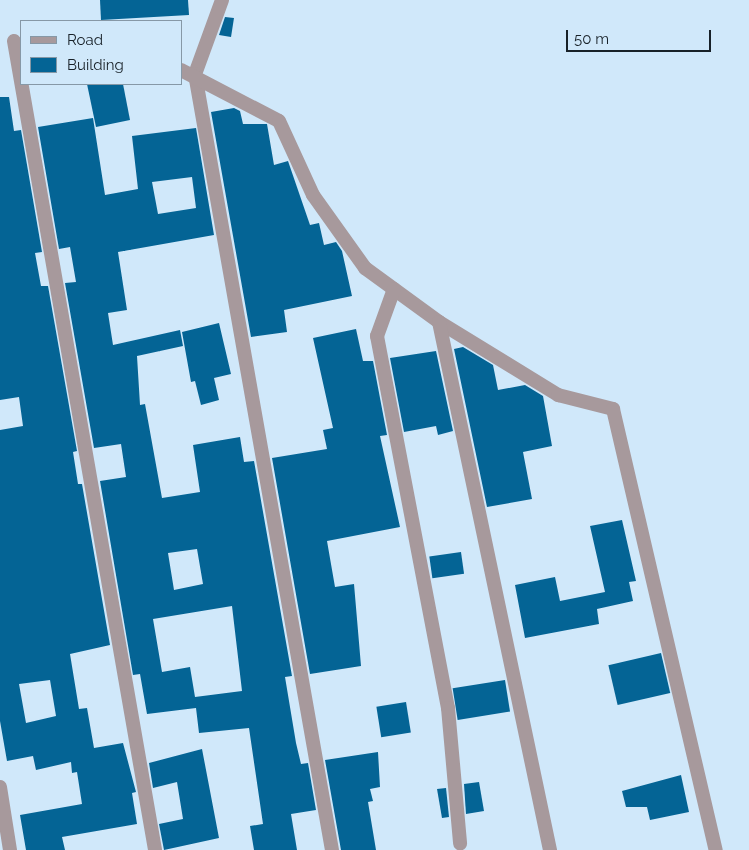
<!DOCTYPE html>
<style>
body{margin:0}
#map{position:relative;width:749px;height:850px;overflow:hidden;background:#d0e8fa;font-family:Raleway,sans-serif}
div>[style]{position:absolute}
.building>*{inset:0;background:#046495;transform-origin:0 0}
.minor>*{height:14px;margin:-7px;padding:0 7px;transform-origin:7px;border-radius:7px;background:#a7999c}
span{translate:-50% -50%;white-space:nowrap;text-align:center;line-height:1.15;-webkit-text-stroke:5px #d0e8fa;paint-order:stroke}
.legend{position:absolute;left:20px;top:20px;width:162px;height:65px;box-sizing:border-box;background:#d0e8fa;border:1px solid #8698a6;margin:0;padding:6px 9px;list-style:none;font-size:15px;color:#182128}
.legend li{display:flex;align-items:center;gap:10px;height:25px}
.legend b{width:25px;border:1px solid #8698a6}
.scale{position:absolute;left:566px;top:30px;width:145px;height:22px;box-sizing:border-box;border:2px solid #182128;border-top:0;padding-left:6px;font-size:15px;line-height:18px;white-space:nowrap;color:#182128;-webkit-text-stroke:4px #d0e8fa;paint-order:stroke}
</style>
<div id="map">
<div class="building">
<i style="clip-path:polygon(100px 0,188px 0,189px 15px,101px 20px)"></i>
<i style="clip-path:polygon(225px 17px,234px 18px,231px 37px,219px 35px)"></i>
<i style="clip-path:polygon(87px 84px,123px 84px,130px 120px,96px 127px)"></i>
<i style="clip-path:polygon(evenodd,0 97px,9px 97px,14px 131px,21px 130px,42px 252px,35px 253px,41px 286px,48px 286px,77px 451px,73px 452px,78px 484px,82px 484px,110px 645px,70px 654px,79px 709px,87px 708px,94px 748px,123px 743px,136px 792px,132px 793px,137px 824px,62px 837px,65px 850px,26px 850px,20px 815px,82px 804px,77px 772px,72px 773px,71px 762px,36px 770px,33px 756px,7px 761px,0 721px,0 430px,23px 426px,19px 397px,0 400px,0 97px,50px 680px,56px 716px,26px 723px,19px 684px,50px 680px)"></i>
<i style="clip-path:polygon(234px 108px,240px 111px,243px 124px,267px 124px,274px 165px,288px 161px,310px 225px,319px 223px,324px 245px,336px 242px,342px 251px,352px 296px,284px 310px,287px 332px,251px 337px,211px 112px)"></i>
<i style="clip-path:polygon(evenodd,93px 118px,105px 195px,138px 189px,132px 136px,196px 128px,214px 235px,118px 252px,127px 310px,108px 313px,113px 345px,180px 330px,183px 346px,137px 356px,140px 405px,145px 404px,162px 498px,200px 492px,193px 445px,240px 437px,244px 462px,254px 461px,292px 676px,285px 677px,296px 743px,301px 764px,308px 763px,316px 810px,291px 814px,297px 850px,254px 850px,250px 826px,263px 824px,249px 728px,199px 733px,196px 708px,147px 714px,140px 674px,133px 675px,100px 481px,126px 477px,121px 444px,94px 448px,65px 283px,76px 282px,70px 247px,59px 249px,38px 127px,93px 118px,192px 177px,196px 208px,158px 214px,152px 182px,192px 177px,93px 118px,197px 549px,203px 584px,174px 590px,168px 553px,197px 549px,93px 118px,232px 606px,242px 691px,195px 697px,190px 667px,162px 672px,153px 619px,232px 606px)"></i>
<i style="clip-path:polygon(219px 323px,231px 374px,214px 378px,219px 400px,201px 405px,195px 381px,191px 382px,182px 332px)"></i>
<i style="clip-path:polygon(356px 329px,363px 361px,373px 361px,387px 435px,380px 436px,400px 527px,327px 541px,335px 587px,354px 584px,361px 666px,310px 674px,272px 458px,327px 449px,323px 430px,333px 428px,313px 338px)"></i>
<i style="clip-path:polygon(463px 347px,493px 365px,498px 390px,525px 385px,543px 396px,552px 446px,523px 452px,532px 499px,487px 507px,454px 349px)"></i>
<i style="clip-path:polygon(436px 351px,453px 431px,438px 435px,436px 426px,404px 432px,390px 358px)"></i>
<i style="clip-path:polygon(622px 520px,636px 581px,629px 582px,633px 601px,597px 609px,599px 624px,525px 638px,515px 585px,555px 577px,560px 601px,605px 592px,590px 526px)"></i>
<i style="left:461px;top:552px;width:22px;height:32px;rotate:82deg"></i>
<i style="left:661px;top:653px;width:41px;height:54px;rotate:77deg"></i>
<i style="left:505px;top:680px;width:32px;height:53px;rotate:81deg"></i>
<i style="left:406px;top:702px;width:31px;height:30px;rotate:81deg"></i>
<i style="clip-path:polygon(202px 749px,219px 838px,164px 850px,159px 824px,183px 819px,177px 782px,153px 788px,149px 763px)"></i>
<i style="clip-path:polygon(378px 752px,380px 787px,370px 789px,373px 801px,368px 802px,376px 850px,341px 850px,325px 760px)"></i>
<i style="clip-path:polygon(681px 775px,689px 812px,650px 820px,647px 807px,626px 807px,622px 791px)"></i>
<i style="clip-path:polygon(479px 782px,484px 811px,466px 814px,464px 784px)"></i>
<i style="clip-path:polygon(446px 788px,449px 817px,442px 818px,437px 789px)"></i>
</div>
<div class="minor">
<i style="left:222px;top:0;width:79px;rotate:110deg"></i>
<i style="left:195px;top:74px;width:788px;rotate:79.99deg"></i>
<i style="left:14px;top:41px;width:821px;rotate:80.11deg"></i>
<i style="left:181px;top:70px;width:110px;rotate:27.5deg"></i>
<i style="left:279px;top:121px;width:81px;rotate:65.3deg"></i>
<i style="left:313px;top:195px;width:90px;rotate:54.5deg"></i>
<i style="left:365px;top:268px;width:92px;rotate:36.1deg"></i>
<i style="left:439px;top:322px;width:140px;rotate:31.5deg"></i>
<i style="left:558px;top:395px;width:57px;rotate:14.3deg"></i>
<i style="left:613px;top:409px;width:453px;rotate:76.9deg"></i>
<i style="left:394px;top:289px;width:50px;rotate:109.9deg"></i>
<i style="left:377px;top:336px;width:379px;rotate:79.2deg"></i>
<i style="left:448px;top:708px;width:136px;rotate:84.9deg"></i>
<i style="left:439px;top:322px;width:540px;rotate:78.13deg"></i>
<i style="left:0;top:787px;width:64px;rotate:81deg"></i>
</div>
<ul class="legend">
<li><b style="height:6px;background:#a7999c"></b>Road</li>
<li><b style="height:14px;background:#046495"></b>Building</li>
</ul>
<div class="scale">50 m</div>
</div>
